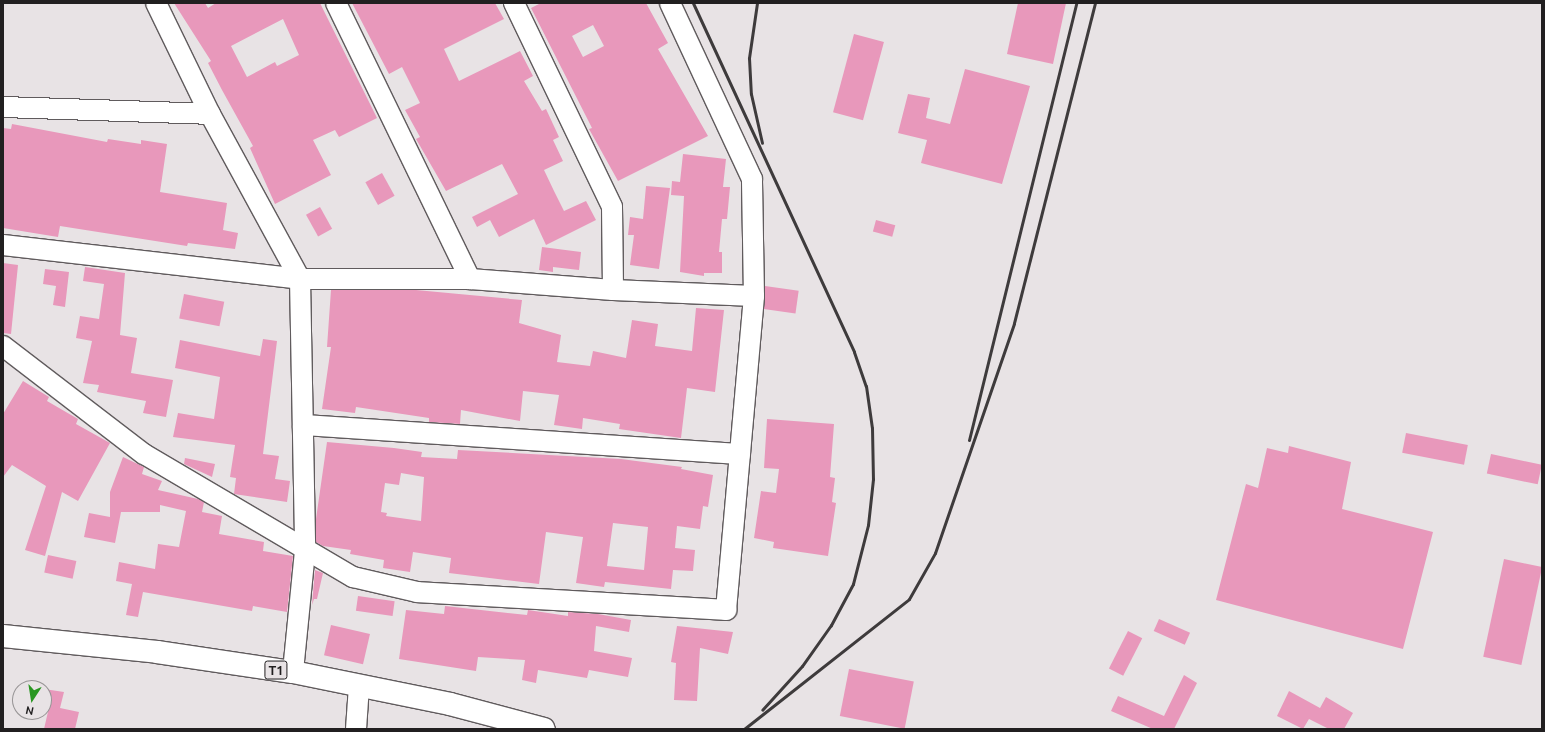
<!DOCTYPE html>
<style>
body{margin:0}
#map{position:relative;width:1545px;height:732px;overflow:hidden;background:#e8e3e5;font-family:Ubuntu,sans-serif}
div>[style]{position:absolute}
.building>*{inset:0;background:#e898bb;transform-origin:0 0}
.roads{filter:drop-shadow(1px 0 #605b5d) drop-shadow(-1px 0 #605b5d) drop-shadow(0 1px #605b5d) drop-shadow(0 -1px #605b5d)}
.minor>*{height:20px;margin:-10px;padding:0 10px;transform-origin:10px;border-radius:10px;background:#fff}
.highway>*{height:22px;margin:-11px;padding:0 11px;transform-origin:11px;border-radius:11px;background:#fff}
.rail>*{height:3px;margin:-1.5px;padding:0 1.5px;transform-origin:1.5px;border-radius:1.5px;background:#3e3b3c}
span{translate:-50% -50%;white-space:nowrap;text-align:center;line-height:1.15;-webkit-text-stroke:3.5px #e8e3e5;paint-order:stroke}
.shield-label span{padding:1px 3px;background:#e8e3e5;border:1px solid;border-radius:3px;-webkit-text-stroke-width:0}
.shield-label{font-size:13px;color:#211f20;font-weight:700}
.frame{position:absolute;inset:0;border:4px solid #211f20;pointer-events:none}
.north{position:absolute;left:12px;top:680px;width:40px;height:40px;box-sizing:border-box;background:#e8e3e5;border:1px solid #989596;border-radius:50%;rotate:192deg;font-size:11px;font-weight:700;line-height:16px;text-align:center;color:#211f20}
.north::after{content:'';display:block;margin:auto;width:14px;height:18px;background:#299621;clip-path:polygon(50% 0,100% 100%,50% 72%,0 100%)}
</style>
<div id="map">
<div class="building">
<i style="clip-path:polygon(evenodd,174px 3px,205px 3px,208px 8px,216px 3px,320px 3px,377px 118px,339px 137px,335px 130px,313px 140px,331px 175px,275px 204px,250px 148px,253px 146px,222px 90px,208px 63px,211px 61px,174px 3px,283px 19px,299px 55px,277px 66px,275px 62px,247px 77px,231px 46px,283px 19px)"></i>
<i style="clip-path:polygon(352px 3px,495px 3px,504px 19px,444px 49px,459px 81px,520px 51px,533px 76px,524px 81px,542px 111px,546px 109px,559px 137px,553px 140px,563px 161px,544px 170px,554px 191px,564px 211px,586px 201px,596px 220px,546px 245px,534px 219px,499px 237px,490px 220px,477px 227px,472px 217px,518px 194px,502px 164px,446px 191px,416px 139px,420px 137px,405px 110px,420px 103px,402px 67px,389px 74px)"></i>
<i style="clip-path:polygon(evenodd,541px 3px,646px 3px,668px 43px,658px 49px,708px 136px,618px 181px,589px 129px,592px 128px,531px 8px,541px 3px,593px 25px,604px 46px,583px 57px,572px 36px,593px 25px)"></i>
<i style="clip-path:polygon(1018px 3px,1066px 3px,1053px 64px,1007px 54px)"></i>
<i style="left:854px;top:34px;width:31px;height:81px;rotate:15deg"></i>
<i style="clip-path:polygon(965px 69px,1030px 86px,1002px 184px,921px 163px,927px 140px,898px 133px,908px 94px,930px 98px,926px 118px,950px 124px)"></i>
<i style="clip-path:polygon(12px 124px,107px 142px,108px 139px,141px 144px,141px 140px,167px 144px,160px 192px,227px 203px,223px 230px,238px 233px,235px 249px,188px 243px,187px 246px,60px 226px,58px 237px,3px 228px,3px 128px,11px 129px)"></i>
<i style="clip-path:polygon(683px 154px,726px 159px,723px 187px,730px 187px,727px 219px,722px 219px,719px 252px,722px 252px,722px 273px,704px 273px,704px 276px,680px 272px,684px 196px,671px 195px,672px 181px,680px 182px)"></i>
<i style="left:382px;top:173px;width:26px;height:19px;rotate:61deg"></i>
<i style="clip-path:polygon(646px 186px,670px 188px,659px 269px,630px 265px,634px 235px,628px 235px,630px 217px,643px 219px)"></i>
<i style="left:320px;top:207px;width:25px;height:16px;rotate:61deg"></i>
<i style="left:876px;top:220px;width:20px;height:12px;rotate:15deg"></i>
<i style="clip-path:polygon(542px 247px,581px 252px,579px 270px,553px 267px,553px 272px,539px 270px)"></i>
<i style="clip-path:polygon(3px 263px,18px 265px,11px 334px,3px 333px)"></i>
<i style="clip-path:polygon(85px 267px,125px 273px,120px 335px,137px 338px,131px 373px,173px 380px,166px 417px,143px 413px,146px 401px,97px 392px,99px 385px,83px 383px,92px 341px,76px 338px,80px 316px,99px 319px,104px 284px,83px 281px)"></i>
<i style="clip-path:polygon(45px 269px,69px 272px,65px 307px,53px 305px,56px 286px,43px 284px)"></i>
<i style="left:765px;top:286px;width:34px;height:23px;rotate:8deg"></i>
<i style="clip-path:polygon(331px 290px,416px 290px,522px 300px,519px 323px,561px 335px,557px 362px,590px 366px,593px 351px,626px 358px,632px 320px,658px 324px,655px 346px,692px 351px,696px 308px,724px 310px,715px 392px,687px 388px,681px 438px,619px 429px,620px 424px,583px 418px,582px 429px,554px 425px,559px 395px,523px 391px,520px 421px,461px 410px,460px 424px,429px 422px,429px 418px,356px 407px,355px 413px,322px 409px,331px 347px,327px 347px)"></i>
<i style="left:184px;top:294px;width:41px;height:25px;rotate:11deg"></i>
<i style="clip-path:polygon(263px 339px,277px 341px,263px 454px,279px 456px,275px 479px,290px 481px,287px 502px,234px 494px,236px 478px,230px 477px,235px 445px,173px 437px,178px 413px,214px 419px,220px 377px,175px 368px,180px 340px,260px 356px)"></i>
<i style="clip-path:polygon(23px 381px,49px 397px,47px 401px,78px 419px,76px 424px,110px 443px,78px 501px,62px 492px,45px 556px,25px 550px,46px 486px,12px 465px,3px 477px,3px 414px)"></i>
<i style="clip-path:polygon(767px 419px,834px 424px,830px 477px,835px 478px,832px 502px,836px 503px,828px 556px,773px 548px,774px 542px,754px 538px,761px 491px,776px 493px,779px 469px,764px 468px)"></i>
<i style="left:1406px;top:433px;width:63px;height:20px;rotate:11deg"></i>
<i style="clip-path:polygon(evenodd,327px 442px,394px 448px,422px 452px,421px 457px,457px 459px,458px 450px,621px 459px,682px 467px,681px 469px,713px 475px,708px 507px,703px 506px,700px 529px,677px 526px,675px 548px,695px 550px,693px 571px,673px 570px,671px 589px,605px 582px,604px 587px,576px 583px,583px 537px,546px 532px,539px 584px,449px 573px,451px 558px,413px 552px,410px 572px,383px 568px,384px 560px,350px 554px,351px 550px,323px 546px,316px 542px,316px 519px,327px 442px,401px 473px,424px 477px,421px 521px,386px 516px,387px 513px,381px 512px,385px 483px,399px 485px,401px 473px,327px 442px,613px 523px,648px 527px,644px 570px,607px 566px,613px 523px)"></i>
<i style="clip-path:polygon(1289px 446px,1351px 462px,1342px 509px,1433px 532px,1403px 649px,1216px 600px,1246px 484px,1258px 488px,1267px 448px,1288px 453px)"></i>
<i style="left:1491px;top:454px;width:52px;height:20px;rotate:12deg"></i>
<i style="clip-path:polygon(123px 457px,144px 467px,142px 474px,162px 481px,158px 490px,198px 499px,204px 502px,202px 512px,222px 516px,219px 534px,264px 542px,263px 551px,293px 556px,287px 612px,253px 606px,252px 611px,143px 592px,138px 617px,126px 615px,132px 584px,116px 581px,119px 562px,155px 569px,158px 544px,179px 547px,186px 511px,160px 505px,160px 512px,121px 512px,115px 543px,84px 537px,89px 513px,110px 517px,110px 492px)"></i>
<i style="clip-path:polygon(185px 458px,215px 464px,212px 477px,184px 464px)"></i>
<i style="left:48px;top:555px;width:29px;height:18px;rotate:12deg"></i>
<i style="left:1504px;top:559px;width:39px;height:100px;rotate:12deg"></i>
<i style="clip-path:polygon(315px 570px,323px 573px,317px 599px,314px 599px,312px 605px)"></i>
<i style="left:358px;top:596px;width:37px;height:15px;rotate:8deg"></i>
<i style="clip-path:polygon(445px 606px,527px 615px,528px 610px,568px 616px,568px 612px,598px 614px,631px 620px,629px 632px,596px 626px,594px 651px,632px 658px,628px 677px,589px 670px,587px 678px,538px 670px,536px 683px,522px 680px,525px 660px,478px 657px,476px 671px,399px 659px,406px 610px,444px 614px)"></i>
<i style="left:1159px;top:619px;width:34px;height:13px;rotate:24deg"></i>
<i style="left:331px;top:625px;width:40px;height:31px;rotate:13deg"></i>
<i style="clip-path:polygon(677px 626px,733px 632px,728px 654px,700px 648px,697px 701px,674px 700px,676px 663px,671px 662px)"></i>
<i style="left:1128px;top:631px;width:16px;height:42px;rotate:27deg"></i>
<i style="left:849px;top:669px;width:66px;height:48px;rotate:11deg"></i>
<i style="clip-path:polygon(1184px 675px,1197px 683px,1174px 729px,1153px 729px,1111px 711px,1118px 696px,1164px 716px)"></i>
<i style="clip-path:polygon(44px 689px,64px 692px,60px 708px,79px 712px,75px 729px,44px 729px,50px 703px,44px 702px)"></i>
<i style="clip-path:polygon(1289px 691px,1320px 708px,1326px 697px,1353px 713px,1344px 729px,1329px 729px,1309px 719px,1303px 729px,1277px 716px)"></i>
</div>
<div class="roads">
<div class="minor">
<i style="left:156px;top:3px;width:123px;rotate:64.1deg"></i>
<i style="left:210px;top:114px;width:188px;rotate:61.4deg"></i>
<i style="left:300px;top:279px;width:272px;rotate:88.9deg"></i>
<i style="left:305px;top:551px;width:122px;rotate:95.7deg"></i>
<i style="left:336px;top:3px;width:307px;rotate:64.1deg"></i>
<i style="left:514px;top:3px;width:226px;rotate:64.3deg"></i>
<i style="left:612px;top:207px;width:83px;rotate:89.3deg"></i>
<i style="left:3px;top:107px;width:207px;rotate:1.9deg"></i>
<i style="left:3px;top:245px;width:299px;rotate:6.5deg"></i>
<i style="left:300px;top:279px;width:170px"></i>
<i style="left:470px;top:279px;width:143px;rotate:4.4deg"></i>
<i style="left:613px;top:290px;width:141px;rotate:2.4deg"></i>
<i style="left:3px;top:346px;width:178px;rotate:37.5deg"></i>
<i style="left:144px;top:454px;width:243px;rotate:30.5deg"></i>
<i style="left:353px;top:577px;width:66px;rotate:13.2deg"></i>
<i style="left:417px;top:592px;width:310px;rotate:3.3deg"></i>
<i style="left:726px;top:610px;width:315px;rotate:-84.9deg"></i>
<i style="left:754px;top:296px;width:117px;rotate:-91deg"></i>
<i style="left:752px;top:179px;width:194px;rotate:-115deg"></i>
<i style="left:303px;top:425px;width:438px;rotate:3.8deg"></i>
<i style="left:356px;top:729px;width:43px;rotate:-86deg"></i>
</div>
<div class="highway">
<i style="left:3px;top:636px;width:155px;rotate:5.9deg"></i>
<i style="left:157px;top:652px;width:137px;rotate:8.4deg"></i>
<i style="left:293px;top:672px;width:160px;rotate:11.5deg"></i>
<i style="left:450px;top:704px;width:97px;rotate:14.9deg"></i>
</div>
</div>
<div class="rail">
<i style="left:693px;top:3px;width:384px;rotate:65.2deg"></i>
<i style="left:854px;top:352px;width:36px;rotate:71deg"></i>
<i style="left:866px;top:386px;width:42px;rotate:81.9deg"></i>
<i style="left:872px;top:428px;width:51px;rotate:88.9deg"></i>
<i style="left:873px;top:479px;width:46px;rotate:96.2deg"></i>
<i style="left:868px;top:525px;width:61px;rotate:104.3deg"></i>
<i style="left:853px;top:584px;width:47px;rotate:118.2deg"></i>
<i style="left:831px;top:625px;width:50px;rotate:125.3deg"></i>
<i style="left:802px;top:666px;width:59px;rotate:132.3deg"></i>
<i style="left:757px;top:3px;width:56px;rotate:98.3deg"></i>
<i style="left:749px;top:58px;width:36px;rotate:87deg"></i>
<i style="left:751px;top:94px;width:50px;rotate:77.3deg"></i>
<i style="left:969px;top:440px;width:450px;rotate:-76.2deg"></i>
<i style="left:744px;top:729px;width:210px;rotate:-38.2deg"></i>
<i style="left:909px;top:599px;width:53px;rotate:-60.5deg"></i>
<i style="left:935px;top:553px;width:243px;rotate:-71deg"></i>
<i style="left:1014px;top:323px;width:330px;rotate:-75.8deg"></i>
</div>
<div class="shield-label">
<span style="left:276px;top:670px">T1</span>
</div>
<div class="frame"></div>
<div class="north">N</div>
</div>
